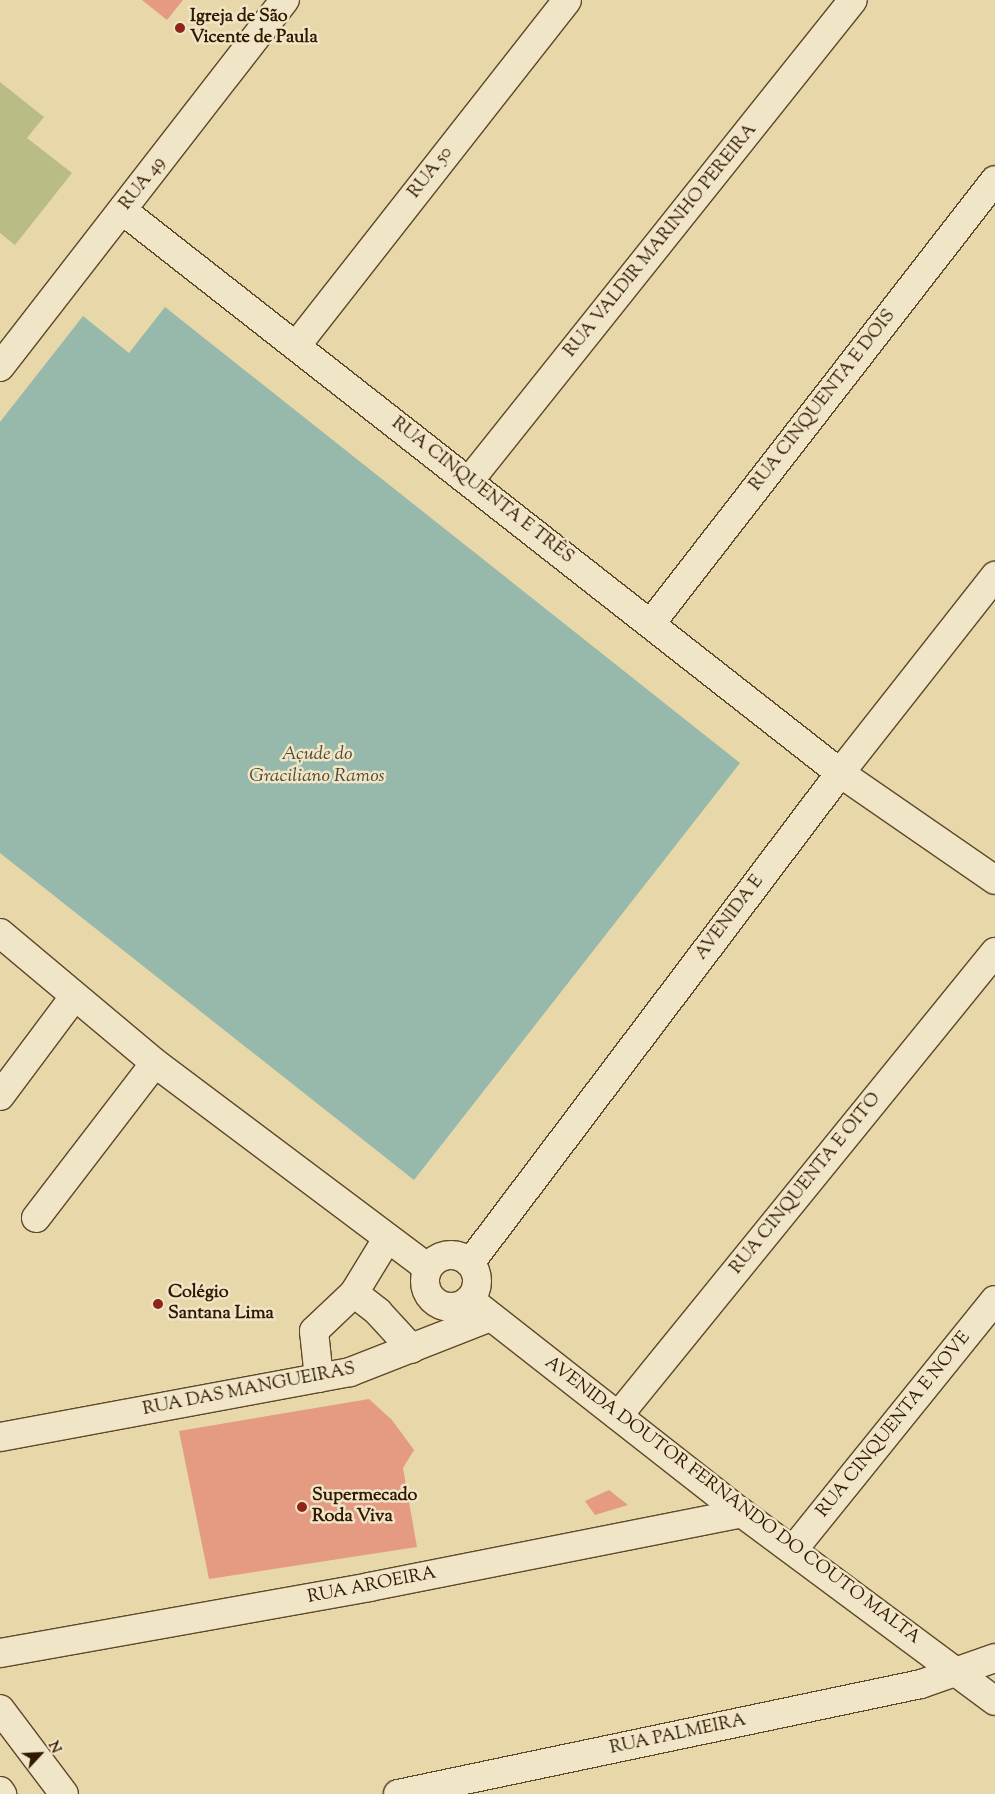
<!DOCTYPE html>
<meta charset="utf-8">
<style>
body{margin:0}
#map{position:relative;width:995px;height:1794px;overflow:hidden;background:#e8d7a8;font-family:"Sorts Mill Goudy",serif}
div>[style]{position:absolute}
.green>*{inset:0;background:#b9bd85}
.water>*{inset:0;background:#97b9ab}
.building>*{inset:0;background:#e59b82}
.roads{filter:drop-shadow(1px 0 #5f482a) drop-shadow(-1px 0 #5f482a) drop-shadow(0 1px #5f482a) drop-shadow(0 -1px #5f482a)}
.minor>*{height:28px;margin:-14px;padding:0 14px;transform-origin:14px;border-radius:14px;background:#f0e5c6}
.minor>.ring{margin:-14px;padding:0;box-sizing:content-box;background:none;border:28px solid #f0e5c6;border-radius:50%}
.dots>*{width:14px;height:14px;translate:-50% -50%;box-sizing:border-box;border:2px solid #f0e5c6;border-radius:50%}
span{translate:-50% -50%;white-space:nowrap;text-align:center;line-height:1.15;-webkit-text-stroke:5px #f0e5c6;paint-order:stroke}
.poi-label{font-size:18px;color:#311800;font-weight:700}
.left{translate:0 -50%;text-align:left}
.street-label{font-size:18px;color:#311800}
.water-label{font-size:19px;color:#504833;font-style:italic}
.north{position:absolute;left:15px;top:1729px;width:50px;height:50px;-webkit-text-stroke:4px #f0e5c6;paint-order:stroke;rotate:65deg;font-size:14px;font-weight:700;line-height:20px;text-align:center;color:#311800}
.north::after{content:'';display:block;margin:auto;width:18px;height:22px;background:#311800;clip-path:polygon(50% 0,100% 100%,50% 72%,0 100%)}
</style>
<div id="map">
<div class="green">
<i style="clip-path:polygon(0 82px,44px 117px,27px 138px,72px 173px,15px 245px,0 233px)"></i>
</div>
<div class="water">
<i style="clip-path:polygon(165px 307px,740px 763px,414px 1180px,0 853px,0 422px,83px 316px,129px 353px)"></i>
</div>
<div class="building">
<i style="clip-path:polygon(142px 0,183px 0,167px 20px)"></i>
<i style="clip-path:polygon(369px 1399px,392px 1420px,414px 1450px,403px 1468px,417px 1547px,209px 1579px,179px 1431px)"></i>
<i style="clip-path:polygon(609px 1490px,628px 1505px,595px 1515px,585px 1501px)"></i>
</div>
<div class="roads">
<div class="minor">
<i style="left:122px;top:210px;width:912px;rotate:38.1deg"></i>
<i style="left:840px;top:773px;width:188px;rotate:34.6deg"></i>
<i style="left:296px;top:346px;width:439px;rotate:-51.9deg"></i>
<i style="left:0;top:367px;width:465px;rotate:-52.2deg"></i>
<i style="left:469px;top:481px;width:615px;rotate:-51.4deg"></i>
<i style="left:652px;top:622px;width:559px;rotate:-52.19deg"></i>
<i style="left:0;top:933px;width:202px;rotate:40deg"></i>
<i style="left:155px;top:1063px;width:341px;rotate:36.9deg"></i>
<i style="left:0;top:1096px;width:124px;rotate:-53.2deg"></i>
<i style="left:36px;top:1218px;width:195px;rotate:-52.5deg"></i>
<i class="ring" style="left:425px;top:1255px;width:24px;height:24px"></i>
<i style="left:470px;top:1263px;width:614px;rotate:-52.94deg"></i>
<i style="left:840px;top:773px;width:251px;rotate:-51.8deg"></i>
<i style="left:354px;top:1293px;width:63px;rotate:-58.6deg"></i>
<i style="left:470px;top:1300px;width:345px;rotate:38.1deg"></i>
<i style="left:742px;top:1513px;width:315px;rotate:36.6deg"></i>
<i style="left:319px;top:1378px;width:47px;rotate:-96.1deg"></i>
<i style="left:314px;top:1331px;width:55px;rotate:-43.5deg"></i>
<i style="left:354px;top:1293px;width:31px;rotate:38deg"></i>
<i style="left:378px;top:1312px;width:50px;rotate:47.4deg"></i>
<i style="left:618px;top:1416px;width:598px;rotate:-50.91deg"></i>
<i style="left:0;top:1437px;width:356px;rotate:-10.5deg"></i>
<i style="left:350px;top:1372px;width:150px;rotate:-21.4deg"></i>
<i style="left:793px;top:1550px;width:321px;rotate:-51.1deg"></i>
<i style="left:0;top:1653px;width:375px;rotate:-10.1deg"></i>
<i style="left:369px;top:1587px;width:380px;rotate:-11.2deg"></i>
<i style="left:0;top:1709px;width:106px;rotate:53deg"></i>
<i style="left:0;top:1791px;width:4px;rotate:56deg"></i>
<i style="left:398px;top:1794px;width:534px;rotate:-11.88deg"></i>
<i style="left:921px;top:1684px;width:78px;rotate:-19.4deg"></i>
</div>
</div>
<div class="dots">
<i style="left:180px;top:28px;background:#8f2418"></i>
<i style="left:158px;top:1304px;background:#8f2418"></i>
<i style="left:302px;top:1507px;background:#8f2418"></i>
</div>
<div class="poi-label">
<span class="left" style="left:190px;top:28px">Igreja de São<br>Vicente de Paula</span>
<span class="left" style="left:168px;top:1304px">Colégio<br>Santana Lima</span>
<span class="left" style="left:312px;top:1507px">Supermecado<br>Roda Viva</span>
</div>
<div class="street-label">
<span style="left:431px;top:173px;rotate:-52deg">RUA 50</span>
<span style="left:143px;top:184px;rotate:-52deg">RUA 49</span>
<span style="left:661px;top:241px;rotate:-51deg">RUA VALDIR MARINHO PEREIRA</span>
<span style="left:823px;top:401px;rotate:-52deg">RUA CINQUENTA E DOIS</span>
<span style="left:482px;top:491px;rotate:38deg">RUA CINQUENTA E TRÊS</span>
<span style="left:730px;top:918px;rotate:-53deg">AVENIDA E</span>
<span style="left:806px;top:1184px;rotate:-51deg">RUA CINQUENTA E OITO</span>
<span style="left:249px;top:1390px;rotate:-11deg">RUA DAS MANGUEIRAS</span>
<span style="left:894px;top:1425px;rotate:-51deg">RUA CINQUENTA E NOVE</span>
<span style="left:732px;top:1501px;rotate:37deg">AVENIDA DOUTOR FERNANDO DO COUTO MALTA</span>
<span style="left:372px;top:1586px;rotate:-11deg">RUA AROEIRA</span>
<span style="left:678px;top:1735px;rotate:-12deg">RUA PALMEIRA</span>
</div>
<div class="water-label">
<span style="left:317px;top:766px">Açude do<br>Graciliano Ramos</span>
</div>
<div class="north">N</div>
</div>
